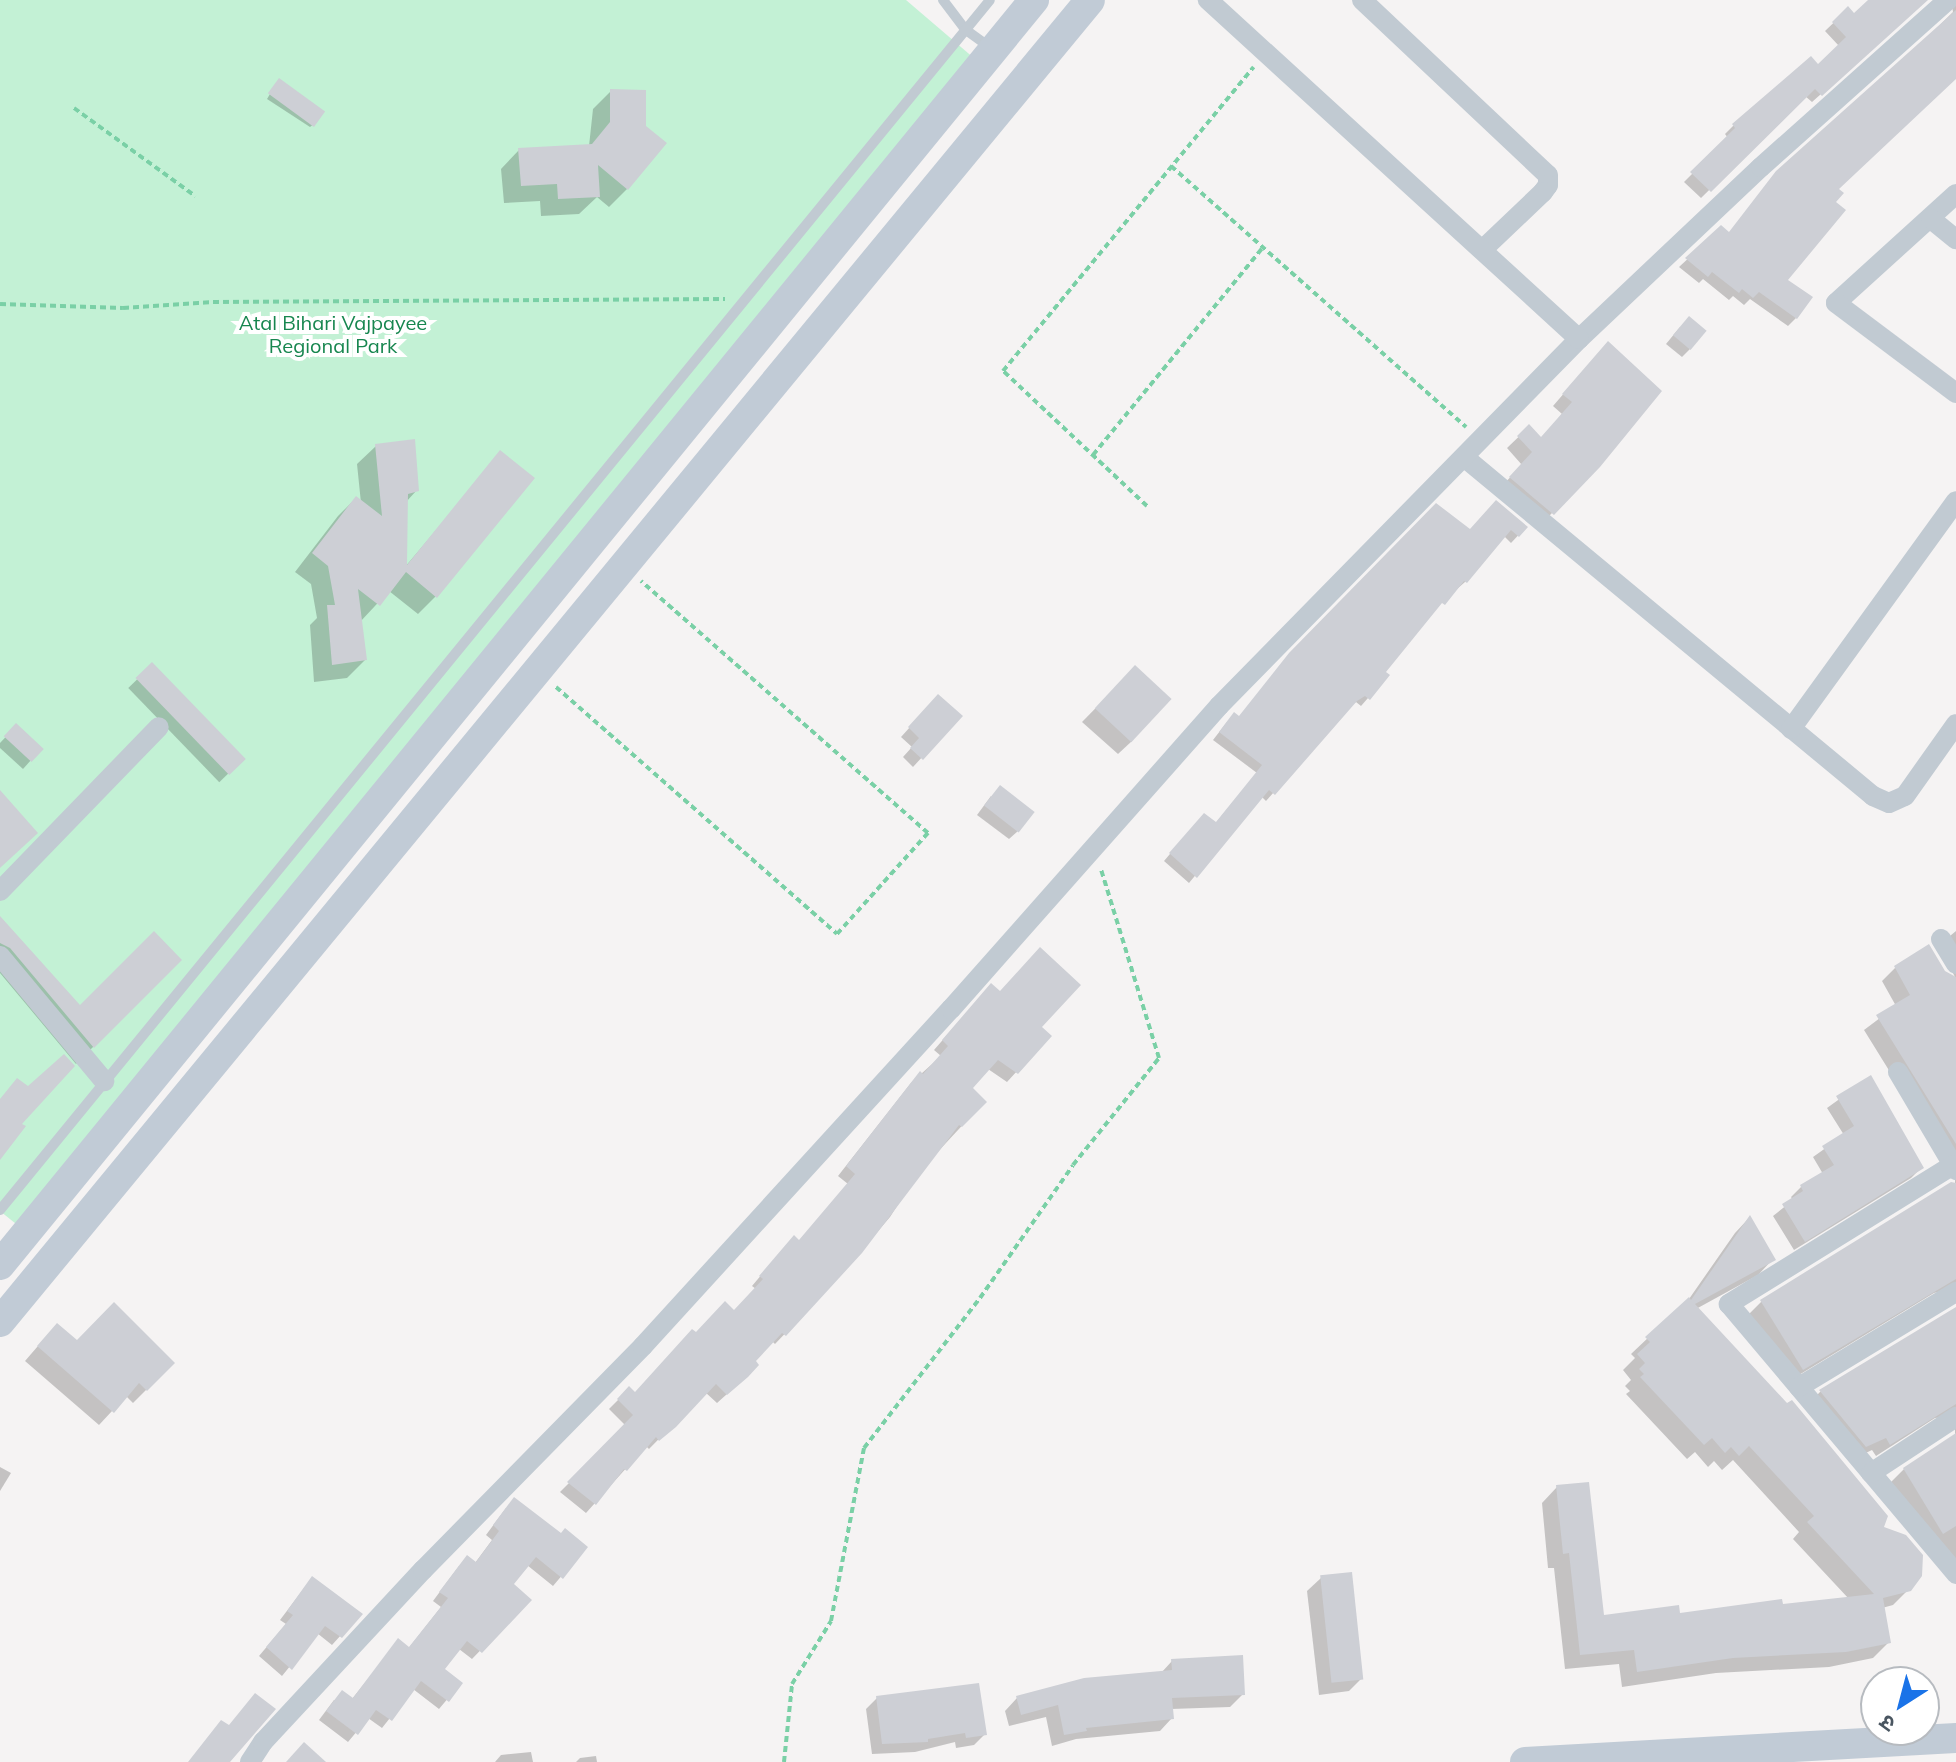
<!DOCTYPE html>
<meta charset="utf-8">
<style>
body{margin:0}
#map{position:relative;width:1956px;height:1762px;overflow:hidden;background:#f5f3f3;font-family:Mulish,"Noto Sans Devanagari",sans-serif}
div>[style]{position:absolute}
.green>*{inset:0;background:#c3f1d5}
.shadow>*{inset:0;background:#0003;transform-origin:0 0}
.building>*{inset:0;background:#cdcfd5;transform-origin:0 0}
.path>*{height:4px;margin-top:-2px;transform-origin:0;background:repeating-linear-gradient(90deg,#7ad0a6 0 6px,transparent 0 10px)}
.lane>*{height:10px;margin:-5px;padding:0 5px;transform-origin:5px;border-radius:5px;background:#c1cad2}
.street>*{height:20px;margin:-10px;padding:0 10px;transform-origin:10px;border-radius:10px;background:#c1cad2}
.secondary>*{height:30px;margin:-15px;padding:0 15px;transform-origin:15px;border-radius:15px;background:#c1cbd6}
span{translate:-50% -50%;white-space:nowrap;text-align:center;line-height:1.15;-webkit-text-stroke:8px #fff;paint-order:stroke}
.park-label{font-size:20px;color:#17864f}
.north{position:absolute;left:1860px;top:1666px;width:80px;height:80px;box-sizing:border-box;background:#fff;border:2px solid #b7bbc0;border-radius:50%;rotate:216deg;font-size:22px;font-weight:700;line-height:32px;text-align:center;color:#4a5661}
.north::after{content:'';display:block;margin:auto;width:28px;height:36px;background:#1a73e8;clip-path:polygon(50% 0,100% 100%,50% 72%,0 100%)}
</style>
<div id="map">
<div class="green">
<i style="clip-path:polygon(0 0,906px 0,982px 65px,26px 1232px,0 1211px)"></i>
</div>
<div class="shadow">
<i style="clip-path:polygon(1871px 0,1927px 0,1812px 102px,1805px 96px,1701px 198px,1684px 182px,1728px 138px,1725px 134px,1733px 126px,1811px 59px,1818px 67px,1839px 46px,1825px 31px,1848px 9px,1854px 16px)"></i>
<i style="clip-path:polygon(1951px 0,1956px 0,1956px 74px,1836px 190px,1785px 280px,1796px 318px,1788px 326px,1750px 299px,1744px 305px,1733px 296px,1729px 300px,1703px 279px,1699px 283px,1679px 267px,1721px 228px,1728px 234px,1953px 12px)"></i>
<i style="clip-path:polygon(276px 84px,314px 124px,310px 127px,267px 99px)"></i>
<i style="clip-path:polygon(611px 91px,627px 189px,609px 207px,597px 197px,579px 214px,541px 216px,540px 201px,504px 203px,501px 169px,519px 150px,589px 146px,593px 109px)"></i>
<i style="clip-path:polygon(1680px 327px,1690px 349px,1682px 357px,1666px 344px)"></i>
<i style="clip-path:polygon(1597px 355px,1552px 513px,1541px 524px,1499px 489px,1522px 465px,1507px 448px,1529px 427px,1541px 439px,1562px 414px,1553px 406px)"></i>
<i style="clip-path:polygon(376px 446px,417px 490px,406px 502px,405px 567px,501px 453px,436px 596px,418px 614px,389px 591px,360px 622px,365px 660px,347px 678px,314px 682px,310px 625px,317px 618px,311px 584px,295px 572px,338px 516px,356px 498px,361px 503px,357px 464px)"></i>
<i style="clip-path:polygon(1526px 527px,1511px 543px,1504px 536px,1465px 582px,1434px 609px,1384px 672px,1368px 698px,1361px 706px,1356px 702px,1350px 706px,1266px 801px,1261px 796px,1189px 883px,1164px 861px,1197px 822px,1215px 824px,1257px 773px,1213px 740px,1227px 722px,1238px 718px,1469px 531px)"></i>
<i style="left:152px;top:665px;width:131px;height:33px;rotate:46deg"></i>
<i style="clip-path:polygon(1135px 668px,1132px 741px,1118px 754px,1082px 722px)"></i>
<i style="clip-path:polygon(930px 705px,960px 716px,913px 767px,903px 757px,912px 747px,901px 737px)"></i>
<i style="clip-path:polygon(16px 726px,41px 749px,23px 769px,0 748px,0 743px)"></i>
<i style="clip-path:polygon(991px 796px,1018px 831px,1009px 839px,977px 815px)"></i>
<i style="clip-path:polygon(0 919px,80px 1008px,180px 960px,76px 1064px,0 973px)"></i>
<i style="clip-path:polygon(1956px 931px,1956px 1304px,1954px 1298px,1942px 1291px,1934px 1293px,1789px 1381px,1749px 1314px,1762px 1301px,1955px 1184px,1955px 1177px,1864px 1030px,1896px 1006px,1882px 981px,1895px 968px,1955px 977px,1939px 945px)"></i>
<i style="clip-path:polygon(982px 995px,1049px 1036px,1007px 1082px,988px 1069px,970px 1089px,984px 1102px,919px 1172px,890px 1217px,840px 1276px,775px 1344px,772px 1341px,753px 1362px,736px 1386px,717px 1403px,705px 1392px,649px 1449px,646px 1446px,586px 1513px,560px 1492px,626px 1426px,609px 1409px,629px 1389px,635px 1394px,695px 1335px,734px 1312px,756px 1289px,752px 1286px,785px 1247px,799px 1242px,848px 1184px,838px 1176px,911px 1083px,941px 1056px,934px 1050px)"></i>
<i style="clip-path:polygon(1870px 1077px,1922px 1167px,1911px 1178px,1794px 1250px,1773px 1216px,1793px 1200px,1791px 1197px,1801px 1187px,1823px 1174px,1813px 1157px,1844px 1135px,1827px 1108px)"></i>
<i style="clip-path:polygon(1749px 1218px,1773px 1259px,1758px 1275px,1696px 1309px,1881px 1528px,1909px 1589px,1893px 1605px,1882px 1608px,1889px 1642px,1873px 1658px,1829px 1667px,1716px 1673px,1622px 1687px,1619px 1664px,1565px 1669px,1554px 1568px,1548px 1568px,1542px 1503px,1557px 1487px,1602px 1617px,1678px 1615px,1849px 1599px,1793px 1539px,1799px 1532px,1733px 1460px,1722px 1470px,1714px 1461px,1708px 1467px,1695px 1452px,1687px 1459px,1626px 1394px,1630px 1391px,1625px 1386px,1631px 1380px,1623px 1370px,1635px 1358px,1631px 1354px,1689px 1299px,1735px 1233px)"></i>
<i style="clip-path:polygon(1956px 1308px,1956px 1584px,1891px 1482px,1904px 1469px,1955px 1435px,1955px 1424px,1947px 1417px,1935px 1418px,1876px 1456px,1872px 1450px,1853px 1459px,1807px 1405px,1820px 1392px)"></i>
<i style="clip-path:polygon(44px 1339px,77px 1342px,173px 1363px,133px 1403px,126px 1396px,99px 1425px,25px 1361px)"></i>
<i style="clip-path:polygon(0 1467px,11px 1473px,0 1491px)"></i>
<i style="clip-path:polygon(506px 1508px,586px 1547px,553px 1586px,527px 1565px,512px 1585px,529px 1600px,472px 1659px,459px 1649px,442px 1670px,460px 1684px,439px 1709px,413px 1689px,382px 1728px,368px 1718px,348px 1742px,319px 1720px,334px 1700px,352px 1699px,398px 1641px,408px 1649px,441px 1607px,433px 1601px,459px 1566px,475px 1563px,492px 1540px,486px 1535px)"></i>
<i style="clip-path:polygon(1321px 1578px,1362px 1678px,1349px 1691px,1319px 1695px,1307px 1591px)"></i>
<i style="clip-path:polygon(305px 1587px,360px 1614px,332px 1645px,317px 1633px,282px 1676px,259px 1656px,286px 1624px,280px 1620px)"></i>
<i style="clip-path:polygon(1172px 1661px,1243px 1694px,1230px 1707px,1171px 1709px,1172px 1718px,1160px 1731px,1076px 1739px,1052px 1746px,1046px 1717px,1009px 1726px,1005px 1711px,1017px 1698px,1161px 1673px)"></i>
<i style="clip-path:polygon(877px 1698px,985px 1734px,974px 1745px,956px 1748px,955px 1742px,915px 1752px,872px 1754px,866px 1709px)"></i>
<i style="clip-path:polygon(531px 1752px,533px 1762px,495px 1762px,501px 1755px)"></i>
<i style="clip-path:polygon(596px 1756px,597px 1762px,576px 1762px,580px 1758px)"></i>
</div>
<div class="building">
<i style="clip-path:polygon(1868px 0,1928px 0,1822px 96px,1815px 89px,1711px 192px,1690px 172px,1735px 128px,1732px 124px,1811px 56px,1818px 64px,1846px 37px,1832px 22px,1848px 6px,1854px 13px)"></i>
<i style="clip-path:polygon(1956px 10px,1956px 79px,1839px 189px,1844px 193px,1836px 202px,1846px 210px,1788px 280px,1813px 297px,1797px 319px,1759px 292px,1753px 298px,1742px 289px,1739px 293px,1712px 272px,1708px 277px,1685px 258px,1721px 225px,1729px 232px,1776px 171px)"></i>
<i style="left:279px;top:78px;width:57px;height:19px;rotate:36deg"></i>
<i style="clip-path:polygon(610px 89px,646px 90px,646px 126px,667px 143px,628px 190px,598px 165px,600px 197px,558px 199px,557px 184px,521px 186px,518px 148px,592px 144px,610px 122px)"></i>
<i style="left:1689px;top:316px;width:23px;height:25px;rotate:40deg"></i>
<i style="clip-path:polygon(1608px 341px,1662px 391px,1600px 467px,1554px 515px,1509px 477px,1532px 452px,1517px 436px,1529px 424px,1541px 437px,1572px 402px,1562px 394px)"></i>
<i style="clip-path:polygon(415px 439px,419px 491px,408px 494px,407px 565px,500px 450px,535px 478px,437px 598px,406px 572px,380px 606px,358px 589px,367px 660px,332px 665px,327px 605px,335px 605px,328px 566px,312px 553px,356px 496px,382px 516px,375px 444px)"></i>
<i style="clip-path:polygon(1496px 500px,1528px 527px,1519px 537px,1511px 530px,1467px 583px,1464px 581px,1445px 605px,1442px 603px,1386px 672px,1390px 675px,1370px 700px,1365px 696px,1357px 701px,1275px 795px,1269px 790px,1197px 878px,1169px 853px,1204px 813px,1216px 822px,1262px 765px,1219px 732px,1234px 712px,1239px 716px,1289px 653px,1436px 503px,1470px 529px)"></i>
<i style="left:152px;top:662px;width:135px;height:23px;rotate:46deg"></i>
<i style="left:1135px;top:665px;width:50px;height:59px;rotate:43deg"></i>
<i style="clip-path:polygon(938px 694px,963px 716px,923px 760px,910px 748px,919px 738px,908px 727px)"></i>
<i style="left:16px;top:723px;width:38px;height:18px;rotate:43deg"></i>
<i style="left:1000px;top:785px;width:44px;height:26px;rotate:38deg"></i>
<i style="clip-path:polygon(0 790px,38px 833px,0 868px)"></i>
<i style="clip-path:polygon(0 916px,80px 1005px,154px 931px,182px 960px,94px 1048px,10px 948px,0 943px)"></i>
<i style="clip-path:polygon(1929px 944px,1945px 971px,1956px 977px,1956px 1144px,1876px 1015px,1910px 995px,1894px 966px)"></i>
<i style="clip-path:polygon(1040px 947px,1081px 985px,1042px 1027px,1052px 1036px,1018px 1074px,998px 1060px,973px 1088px,987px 1102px,962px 1127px,959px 1125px,862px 1253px,786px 1336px,782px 1333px,756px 1361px,759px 1365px,748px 1377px,727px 1395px,716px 1384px,676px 1427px,659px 1441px,656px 1437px,627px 1471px,624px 1469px,596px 1505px,567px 1482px,633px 1415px,617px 1399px,629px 1386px,635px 1392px,692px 1329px,696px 1332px,725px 1301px,734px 1310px,763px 1279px,759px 1276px,794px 1235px,799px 1240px,855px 1174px,846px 1166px,920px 1071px,923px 1074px,948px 1046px,942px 1040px,991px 983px,1000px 991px)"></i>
<i style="clip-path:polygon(64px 1054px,75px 1066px,22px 1124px,26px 1126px,0 1160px,0 1099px,17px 1078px,28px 1086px)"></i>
<i style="clip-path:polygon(1871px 1075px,1924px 1168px,1805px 1242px,1782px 1204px,1803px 1191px,1800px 1185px,1834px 1165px,1822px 1146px,1854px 1126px,1836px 1096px)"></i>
<i style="clip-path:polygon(1951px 1182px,1956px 1183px,1956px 1279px,1803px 1370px,1760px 1300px)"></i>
<i style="clip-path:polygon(1750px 1215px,1776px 1260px,1695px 1304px,1787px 1403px,1792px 1400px,1888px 1516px,1884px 1527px,1906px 1535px,1923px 1555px,1922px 1576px,1911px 1591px,1883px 1598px,1891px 1643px,1846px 1652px,1733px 1658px,1637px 1672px,1634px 1650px,1580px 1655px,1569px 1553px,1563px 1554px,1556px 1485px,1589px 1482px,1604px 1615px,1679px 1605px,1680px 1613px,1782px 1599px,1783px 1604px,1874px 1594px,1807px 1522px,1814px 1516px,1749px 1446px,1739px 1456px,1731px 1447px,1725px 1453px,1712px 1438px,1704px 1445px,1640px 1377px,1644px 1374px,1639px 1369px,1645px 1363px,1637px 1354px,1650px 1342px,1645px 1337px,1689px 1297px,1691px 1300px)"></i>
<i style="clip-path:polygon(114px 1302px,175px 1363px,147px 1391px,139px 1383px,114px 1413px,37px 1346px,57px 1323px,77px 1340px)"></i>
<i style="clip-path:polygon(1956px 1307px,1956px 1404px,1890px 1445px,1886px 1438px,1866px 1447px,1819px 1390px)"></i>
<i style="clip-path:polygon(1956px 1433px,1956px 1526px,1943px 1534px,1903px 1468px)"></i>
<i style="clip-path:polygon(514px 1497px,561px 1533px,565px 1528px,588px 1547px,563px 1579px,536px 1557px,514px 1584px,532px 1600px,482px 1653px,467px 1641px,445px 1669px,463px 1683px,449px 1702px,421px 1681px,392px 1721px,376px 1710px,358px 1735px,326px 1711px,342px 1690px,353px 1698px,398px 1638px,409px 1647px,448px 1598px,439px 1592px,467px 1555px,476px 1562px,499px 1531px,493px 1525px)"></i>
<i style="left:1352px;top:1572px;width:108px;height:32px;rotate:84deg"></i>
<i style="clip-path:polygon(312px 1576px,363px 1614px,342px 1638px,325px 1626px,292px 1670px,266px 1647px,293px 1615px,287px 1611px)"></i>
<i style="clip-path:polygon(1243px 1655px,1245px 1695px,1172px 1698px,1174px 1719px,1086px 1728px,1087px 1731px,1064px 1735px,1058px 1705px,1021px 1715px,1016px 1696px,1084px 1678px,1172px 1670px,1171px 1659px)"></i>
<i style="clip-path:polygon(979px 1683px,987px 1735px,966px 1738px,965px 1733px,928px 1739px,928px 1742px,882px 1744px,876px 1696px)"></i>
<i style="clip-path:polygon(255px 1693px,276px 1709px,230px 1762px,188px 1762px,221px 1720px,229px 1725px)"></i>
<i style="clip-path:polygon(304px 1742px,326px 1762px,286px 1762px)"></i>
</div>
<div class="path">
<i style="left:74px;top:108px;width:150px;rotate:36deg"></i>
<i style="left:1171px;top:166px;width:394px;rotate:41.5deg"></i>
<i style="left:0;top:304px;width:123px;rotate:1.9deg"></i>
<i style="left:123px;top:308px;width:90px;rotate:-3.8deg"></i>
<i style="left:213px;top:302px;width:512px;rotate:-0.34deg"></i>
<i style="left:1093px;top:455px;width:269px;rotate:-50.7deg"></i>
<i style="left:1147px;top:506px;width:197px;rotate:-136.8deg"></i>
<i style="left:1003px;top:371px;width:394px;rotate:-50.5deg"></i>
<i style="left:556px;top:687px;width:374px;rotate:41.3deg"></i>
<i style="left:837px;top:934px;width:136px;rotate:-48deg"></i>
<i style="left:928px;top:833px;width:382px;rotate:-138.7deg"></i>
<i style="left:784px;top:1762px;width:78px;rotate:-84.1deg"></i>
<i style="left:792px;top:1684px;width:74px;rotate:-58.2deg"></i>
<i style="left:831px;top:1621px;width:176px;rotate:-79.2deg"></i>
<i style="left:864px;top:1448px;width:190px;rotate:-52.3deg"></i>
<i style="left:980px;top:1298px;width:162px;rotate:-55deg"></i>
<i style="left:1073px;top:1165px;width:137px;rotate:-51.2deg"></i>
<i style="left:1159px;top:1058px;width:197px;rotate:-107.1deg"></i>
</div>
<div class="lane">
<i style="left:943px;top:0;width:38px;rotate:53deg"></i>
<i style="left:966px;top:30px;width:32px;rotate:36deg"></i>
<i style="left:0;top:1210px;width:1563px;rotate:-50.71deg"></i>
</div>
<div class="street">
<i style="left:1362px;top:0;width:255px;rotate:43.3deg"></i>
<i style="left:1548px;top:175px;width:10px;rotate:90deg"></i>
<i style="left:1548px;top:185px;width:9px;rotate:126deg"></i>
<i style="left:1543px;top:192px;width:84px;rotate:136.4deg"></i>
<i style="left:1956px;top:194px;width:162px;rotate:137.8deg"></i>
<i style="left:1836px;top:303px;width:150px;rotate:36.9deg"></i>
<i style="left:1931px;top:219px;width:32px;rotate:39deg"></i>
<i style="left:1579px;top:339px;width:250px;rotate:-43.4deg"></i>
<i style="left:1761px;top:167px;width:251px;rotate:-41.8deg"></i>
<i style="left:1464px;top:457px;width:531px;rotate:39.65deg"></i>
<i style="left:1873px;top:796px;width:17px;rotate:24deg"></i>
<i style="left:1889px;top:803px;width:17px;rotate:-24deg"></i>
<i style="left:1905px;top:796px;width:88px;rotate:-54.7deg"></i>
<i style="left:1791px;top:729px;width:281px;rotate:-54.1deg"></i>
<i style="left:0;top:891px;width:228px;rotate:-45.9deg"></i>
<i style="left:1941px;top:939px;width:29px;rotate:59deg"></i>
<i style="left:0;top:956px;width:163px;rotate:50.2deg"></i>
<i style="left:1898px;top:1072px;width:114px;rotate:59.4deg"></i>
<i style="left:1953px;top:1165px;width:264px;rotate:148.2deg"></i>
<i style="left:1729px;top:1304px;width:353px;rotate:49.9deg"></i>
<i style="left:1799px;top:1387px;width:184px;rotate:-31.2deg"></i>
<i style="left:1871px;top:1473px;width:102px;rotate:-33.4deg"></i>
<i style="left:250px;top:1762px;width:24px;rotate:-57deg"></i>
<i style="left:263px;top:1742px;width:235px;rotate:-47.1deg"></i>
<i style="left:423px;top:1570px;width:314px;rotate:-45.5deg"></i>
<i style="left:643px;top:1346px;width:457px;rotate:-47.6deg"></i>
<i style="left:951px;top:1009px;width:405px;rotate:-48.5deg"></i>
<i style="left:1219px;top:706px;width:514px;rotate:-45.55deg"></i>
<i style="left:1579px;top:339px;width:503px;rotate:-137.58deg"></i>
</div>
<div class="secondary">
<i style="left:0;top:1265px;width:1634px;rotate:-50.74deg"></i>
<i style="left:0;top:1322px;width:1713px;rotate:-50.49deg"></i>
<i style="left:1525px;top:1762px;width:432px;rotate:-3.2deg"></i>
</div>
<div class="park-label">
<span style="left:333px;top:334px">Atal Bihari Vajpayee<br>Regional Park</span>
</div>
<div class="north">उ</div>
</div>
